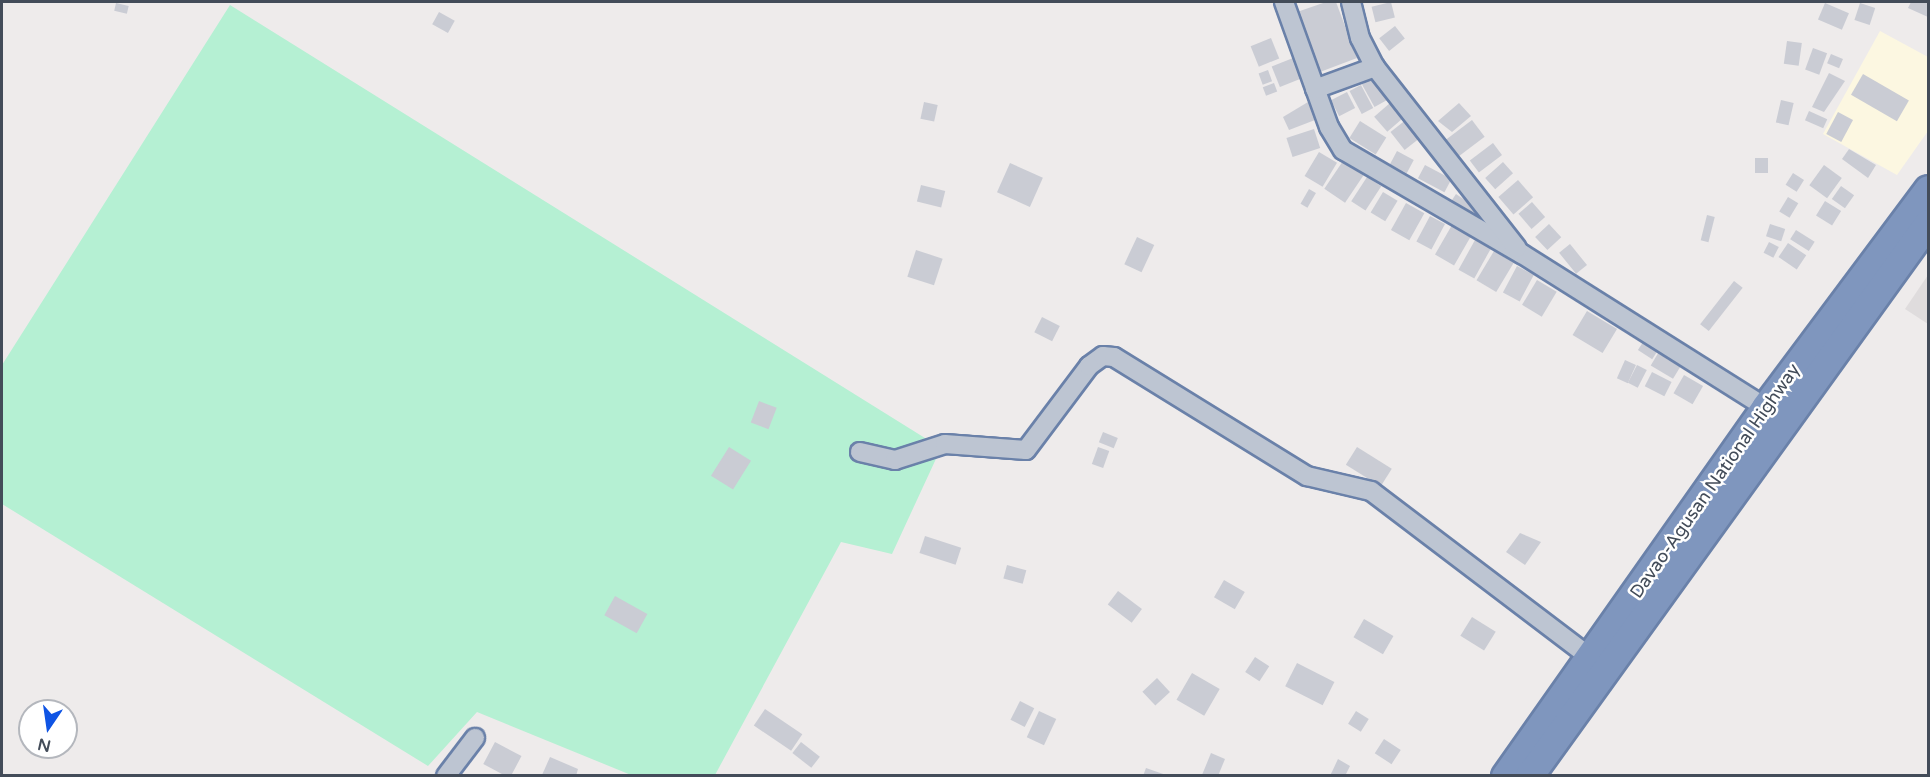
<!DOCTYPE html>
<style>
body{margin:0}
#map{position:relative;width:1930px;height:777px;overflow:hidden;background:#eeebeb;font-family:"Varela Round",sans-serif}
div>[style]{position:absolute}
.commercial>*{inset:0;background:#fcf7e1}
.education>*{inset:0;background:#dfdcdd}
.green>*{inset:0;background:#b5f0d3}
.building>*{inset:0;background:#caccd4;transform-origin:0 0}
.roads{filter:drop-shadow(2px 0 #6a81a9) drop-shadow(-2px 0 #6a81a9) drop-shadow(0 2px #6a81a9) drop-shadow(0 -2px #6a81a9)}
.minor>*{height:18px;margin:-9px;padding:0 9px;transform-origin:9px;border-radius:9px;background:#bdc5d2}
.highway>*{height:27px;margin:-13.5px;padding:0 13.5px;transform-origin:13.5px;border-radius:13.5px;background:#7f96be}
span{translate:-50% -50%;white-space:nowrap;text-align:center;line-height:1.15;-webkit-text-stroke:5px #fff;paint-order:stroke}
.street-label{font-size:18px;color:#434c59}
.frame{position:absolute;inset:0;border:3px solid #434c59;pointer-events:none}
.north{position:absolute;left:18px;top:699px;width:60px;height:60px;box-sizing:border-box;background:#fff;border:2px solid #b4b7bd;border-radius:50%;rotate:193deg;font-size:16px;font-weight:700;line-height:24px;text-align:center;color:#434c59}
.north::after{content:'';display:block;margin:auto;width:21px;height:27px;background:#0f54e4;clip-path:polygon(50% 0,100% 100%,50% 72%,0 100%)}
</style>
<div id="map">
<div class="commercial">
<i style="clip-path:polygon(1880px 31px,1928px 57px,1928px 131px,1897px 175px,1823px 134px)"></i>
</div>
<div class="education">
<i style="clip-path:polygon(1928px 275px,1928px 324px,1905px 309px)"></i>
</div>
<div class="green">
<i style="clip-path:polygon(230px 5px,941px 448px,892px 554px,841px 542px,715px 775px,631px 775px,477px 712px,428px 766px,2px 504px,2px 365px)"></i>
</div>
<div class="building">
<i style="clip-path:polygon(1326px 2px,1336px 2px,1357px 58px,1320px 72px,1297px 12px)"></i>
<i style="left:1391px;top:2px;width:16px;height:20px;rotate:76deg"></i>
<i style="clip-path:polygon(1911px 2px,1928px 2px,1928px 17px,1908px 8px)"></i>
<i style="left:116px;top:3px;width:13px;height:8px;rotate:13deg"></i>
<i style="left:1825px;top:3px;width:26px;height:18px;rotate:23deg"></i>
<i style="left:1860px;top:3px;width:16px;height:18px;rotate:18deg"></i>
<i style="left:439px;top:12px;width:18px;height:14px;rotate:29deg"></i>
<i style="left:1395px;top:26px;width:16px;height:20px;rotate:52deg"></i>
<i style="left:1271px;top:38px;width:22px;height:22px;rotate:68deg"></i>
<i style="left:1787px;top:41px;width:15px;height:23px;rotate:8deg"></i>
<i style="left:1813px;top:48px;width:15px;height:23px;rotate:20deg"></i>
<i style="left:1831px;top:54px;width:13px;height:10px;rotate:23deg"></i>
<i style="left:1293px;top:58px;width:22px;height:23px;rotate:68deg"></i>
<i style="left:1268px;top:70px;width:12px;height:10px;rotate:70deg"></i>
<i style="clip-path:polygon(1829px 73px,1845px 81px,1824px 112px,1812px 107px)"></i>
<i style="left:1863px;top:74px;width:53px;height:24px;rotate:30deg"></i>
<i style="left:1375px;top:77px;width:26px;height:15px;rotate:61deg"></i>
<i style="left:1274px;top:83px;width:9px;height:12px;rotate:69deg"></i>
<i style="left:1361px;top:85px;width:26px;height:13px;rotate:62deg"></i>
<i style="left:1347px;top:92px;width:18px;height:18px;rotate:63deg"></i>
<i style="left:1781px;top:100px;width:13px;height:23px;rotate:13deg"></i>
<i style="left:924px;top:102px;width:14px;height:17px;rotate:12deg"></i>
<i style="clip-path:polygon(1308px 102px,1315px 120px,1289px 130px,1283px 117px)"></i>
<i style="left:1390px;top:103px;width:20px;height:21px;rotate:49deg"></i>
<i style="clip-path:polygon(1459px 103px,1471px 116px,1452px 132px,1438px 121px)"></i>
<i style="left:1809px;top:111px;width:20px;height:10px;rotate:24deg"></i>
<i style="left:1838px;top:112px;width:17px;height:25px;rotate:28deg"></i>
<i style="left:1407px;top:119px;width:23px;height:21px;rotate:52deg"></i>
<i style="left:1472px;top:120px;width:21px;height:34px;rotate:53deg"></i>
<i style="left:1360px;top:121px;width:31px;height:20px;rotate:32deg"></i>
<i style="left:1314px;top:129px;width:20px;height:29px;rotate:72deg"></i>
<i style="left:1493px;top:143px;width:15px;height:29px;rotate:53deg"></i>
<i style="clip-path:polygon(1849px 149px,1876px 165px,1868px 178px,1842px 159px)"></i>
<i style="left:1397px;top:151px;width:19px;height:15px;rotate:28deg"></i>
<i style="left:1319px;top:152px;width:21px;height:28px;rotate:31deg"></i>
<i style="left:1345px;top:158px;width:25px;height:37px;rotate:34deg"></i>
<i style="left:1755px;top:158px;width:13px;height:15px"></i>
<i style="left:1503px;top:162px;width:15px;height:24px;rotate:48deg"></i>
<i style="left:1010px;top:163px;width:36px;height:32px;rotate:24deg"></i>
<i style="left:1425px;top:165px;width:30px;height:15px;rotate:28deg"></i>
<i style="left:1824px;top:165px;width:22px;height:25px;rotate:36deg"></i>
<i style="left:1793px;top:173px;width:13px;height:14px;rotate:32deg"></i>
<i style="left:1367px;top:177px;width:17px;height:29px;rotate:33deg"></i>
<i style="left:1518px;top:180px;width:23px;height:26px;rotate:49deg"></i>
<i style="left:921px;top:185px;width:25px;height:17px;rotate:14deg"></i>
<i style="left:1841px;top:186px;width:16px;height:16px;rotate:35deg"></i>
<i style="left:1309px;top:189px;width:8px;height:17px;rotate:30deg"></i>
<i style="left:1383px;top:192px;width:17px;height:24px;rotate:31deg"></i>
<i style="left:1456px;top:194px;width:25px;height:8px;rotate:34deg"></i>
<i style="left:1788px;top:197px;width:12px;height:17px;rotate:31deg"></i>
<i style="left:1825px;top:201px;width:19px;height:17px;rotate:32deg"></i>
<i style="left:1532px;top:202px;width:20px;height:18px;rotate:49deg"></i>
<i style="left:1406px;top:203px;width:21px;height:31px;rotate:29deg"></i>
<i style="left:1707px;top:215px;width:8px;height:26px;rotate:14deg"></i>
<i style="left:1430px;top:216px;width:17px;height:29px;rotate:28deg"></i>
<i style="left:1549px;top:224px;width:18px;height:19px;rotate:47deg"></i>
<i style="left:1770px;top:224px;width:16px;height:13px;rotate:18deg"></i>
<i style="left:1452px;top:225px;width:22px;height:34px;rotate:30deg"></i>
<i style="left:1796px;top:230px;width:22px;height:11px;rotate:32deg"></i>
<i style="left:1137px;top:237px;width:19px;height:30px;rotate:25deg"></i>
<i style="left:1475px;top:240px;width:18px;height:34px;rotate:29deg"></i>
<i style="left:1769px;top:242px;width:11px;height:12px;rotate:27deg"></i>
<i style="left:1788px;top:243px;width:22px;height:17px;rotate:34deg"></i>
<i style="left:1570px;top:244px;width:27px;height:14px;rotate:51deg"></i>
<i style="left:916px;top:250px;width:28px;height:28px;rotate:18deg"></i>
<i style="left:1494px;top:251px;width:23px;height:34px;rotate:31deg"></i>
<i style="left:1517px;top:266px;width:19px;height:30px;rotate:28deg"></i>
<i style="left:1537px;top:280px;width:23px;height:29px;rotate:31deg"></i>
<i style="left:1734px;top:281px;width:11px;height:55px;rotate:38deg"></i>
<i style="left:1587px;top:311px;width:35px;height:28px;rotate:31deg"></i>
<i style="left:1042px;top:317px;width:20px;height:17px;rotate:27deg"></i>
<i style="left:1645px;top:339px;width:17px;height:13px;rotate:33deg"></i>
<i style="left:1660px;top:350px;width:26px;height:18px;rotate:31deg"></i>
<i style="left:1625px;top:360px;width:12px;height:20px;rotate:24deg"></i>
<i style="left:1637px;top:365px;width:11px;height:20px;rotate:27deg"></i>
<i style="left:1652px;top:372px;width:22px;height:16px;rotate:27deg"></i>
<i style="left:1684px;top:375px;width:22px;height:21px;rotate:30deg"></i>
<i style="left:759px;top:401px;width:19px;height:23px;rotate:21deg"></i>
<i style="left:1103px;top:432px;width:16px;height:11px;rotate:22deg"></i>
<i style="left:729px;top:447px;width:26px;height:34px;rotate:32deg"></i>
<i style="left:1098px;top:447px;width:12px;height:18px;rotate:20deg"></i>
<i style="left:1357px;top:447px;width:41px;height:21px;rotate:32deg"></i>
<i style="clip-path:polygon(1520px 533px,1541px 542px,1525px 565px,1506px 552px)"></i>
<i style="left:925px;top:536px;width:38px;height:18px;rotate:18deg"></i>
<i style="left:1007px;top:565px;width:20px;height:14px;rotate:15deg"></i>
<i style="left:1224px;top:580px;width:24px;height:20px;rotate:30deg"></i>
<i style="left:1118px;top:591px;width:30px;height:17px;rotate:37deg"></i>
<i style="left:615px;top:596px;width:37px;height:22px;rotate:29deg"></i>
<i style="left:1472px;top:617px;width:28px;height:22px;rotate:32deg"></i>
<i style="left:1364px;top:619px;width:34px;height:21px;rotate:30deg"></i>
<i style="left:1255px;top:657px;width:17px;height:18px;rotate:33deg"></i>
<i style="left:1297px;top:663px;width:42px;height:26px;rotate:27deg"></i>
<i style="left:1192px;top:673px;width:32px;height:31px;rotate:30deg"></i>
<i style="left:1157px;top:678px;width:19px;height:20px;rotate:47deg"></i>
<i style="left:1020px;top:701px;width:16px;height:21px;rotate:27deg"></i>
<i style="left:765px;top:709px;width:45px;height:20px;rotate:34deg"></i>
<i style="left:1039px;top:711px;width:19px;height:29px;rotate:25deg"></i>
<i style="left:1356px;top:711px;width:15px;height:15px;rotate:32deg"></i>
<i style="left:1384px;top:739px;width:20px;height:17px;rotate:33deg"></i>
<i style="left:495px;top:742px;width:30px;height:25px;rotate:28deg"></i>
<i style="left:801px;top:742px;width:24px;height:14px;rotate:38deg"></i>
<i style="clip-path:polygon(1211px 753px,1225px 759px,1218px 776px,1202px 775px)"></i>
<i style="clip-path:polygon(550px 757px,578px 769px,576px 776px,542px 775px)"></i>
<i style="clip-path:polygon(1338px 759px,1350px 766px,1345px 776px,1330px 776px)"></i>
<i style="clip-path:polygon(1146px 768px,1166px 775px,1166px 776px,1143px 776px)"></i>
</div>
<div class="roads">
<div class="minor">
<i style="left:1284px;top:2px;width:133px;rotate:70.2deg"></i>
<i style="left:1329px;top:127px;width:27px;rotate:59deg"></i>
<i style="left:1343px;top:150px;width:207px;rotate:30.2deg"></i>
<i style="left:1522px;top:254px;width:297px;rotate:32.2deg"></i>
<i style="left:1351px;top:2px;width:37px;rotate:76deg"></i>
<i style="left:1360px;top:38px;width:33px;rotate:63deg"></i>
<i style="left:1375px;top:67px;width:230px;rotate:51.9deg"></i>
<i style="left:1315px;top:89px;width:64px;rotate:-20.1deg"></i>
<i style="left:860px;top:452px;width:36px;rotate:13deg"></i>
<i style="left:895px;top:460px;width:52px;rotate:-17.7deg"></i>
<i style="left:945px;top:444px;width:81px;rotate:4.2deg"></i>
<i style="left:1026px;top:450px;width:105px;rotate:-53.1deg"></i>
<i style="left:1089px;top:366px;width:17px;rotate:-36deg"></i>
<i style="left:1103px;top:356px;width:11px;rotate:5deg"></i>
<i style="left:1114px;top:357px;width:227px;rotate:31.7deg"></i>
<i style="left:1307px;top:476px;width:66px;rotate:13.2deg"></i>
<i style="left:1371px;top:491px;width:275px;rotate:37.2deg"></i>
<i style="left:446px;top:776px;width:48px;rotate:-52.7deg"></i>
</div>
<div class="highway">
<i style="left:1505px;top:776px;width:451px;rotate:-54.8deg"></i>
<i style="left:1765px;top:407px;width:272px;rotate:-53.2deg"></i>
<i style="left:1529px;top:776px;width:682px;rotate:-54.19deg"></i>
</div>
</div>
<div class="street-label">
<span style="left:1715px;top:481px;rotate:-55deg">Davao-Agusan National Highway</span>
</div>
<div class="frame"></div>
<div class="north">N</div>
</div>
